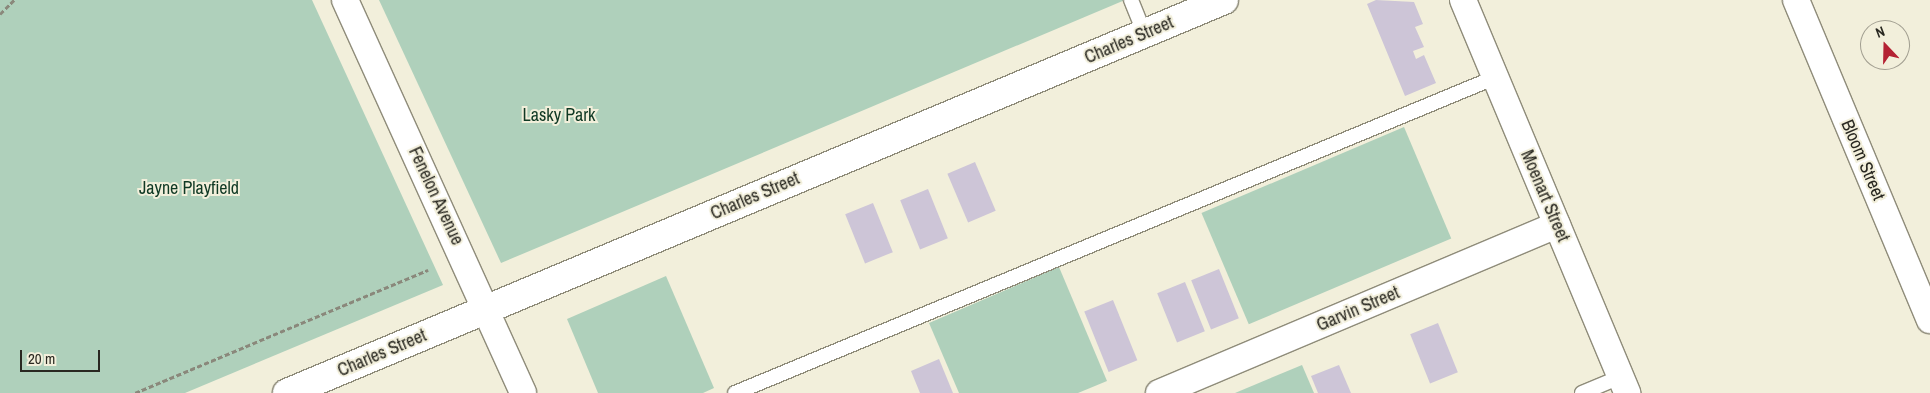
<!DOCTYPE html>
<style>
body{margin:0}
#map{position:relative;width:1930px;height:393px;overflow:hidden;background:#f2efdb;font-family:"Archivo Narrow",sans-serif}
div>[style]{position:absolute}
.green>*{inset:0;background:#afd0bb;transform-origin:0 0}
.building>*{inset:0;background:#cdc5d7;transform-origin:0 0}
.path>*{height:3px;margin-top:-1.5px;transform-origin:0;background:repeating-linear-gradient(90deg,#8a887b 0 5px,transparent 0 7.5px)}
.roads{filter:drop-shadow(1px 0 #8f8c7a) drop-shadow(-1px 0 #8f8c7a) drop-shadow(0 1px #8f8c7a) drop-shadow(0 -1px #8f8c7a)}
.lane>*{height:14px;margin:-7px;padding:0 7px;transform-origin:7px;border-radius:7px;background:#fff}
.street>*{height:26px;margin:-13px;padding:0 13px;transform-origin:13px;border-radius:13px;background:#fff}
.secondary>*{height:28px;margin:-14px;padding:0 14px;transform-origin:14px;border-radius:14px;background:#fff}
span{translate:-50% -50%;white-space:nowrap;text-align:center;line-height:1.15;-webkit-text-stroke:4px #f2efdb;paint-order:stroke}
.street-label{font-size:18px;color:#292821}
.park-label{font-size:18px;color:#0f3924}
.north{position:absolute;left:1860px;top:20px;width:50px;height:50px;box-sizing:border-box;background:#f2efdb;border:1px solid #a29f91;border-radius:50%;rotate:339deg;font-size:14px;font-weight:700;line-height:20px;text-align:center;color:#292821}
.north::after{content:'';display:block;margin:auto;width:18px;height:22px;background:#b42233;clip-path:polygon(50% 0,100% 100%,50% 72%,0 100%)}
.scale{position:absolute;left:20px;top:350px;width:80px;height:22px;box-sizing:border-box;border:2px solid #292821;border-top:0;padding-left:6px;font-size:15px;line-height:18px;white-space:nowrap;color:#292821;-webkit-text-stroke:4px #f2efdb;paint-order:stroke}
</style>
<div id="map">
<div class="green">
<i style="clip-path:polygon(0 0,312px 0,443px 285px,185px 393px,0 393px)"></i>
<i style="clip-path:polygon(379px 0,1125px 0,501px 263px)"></i>
<i style="left:1404px;top:127px;width:121px;height:220px;rotate:67deg"></i>
<i style="clip-path:polygon(1059px 267px,1107px 381px,1078px 393px,959px 393px,929px 323px)"></i>
<i style="clip-path:polygon(666px 276px,714px 388px,703px 393px,598px 393px,567px 319px)"></i>
<i style="clip-path:polygon(1302px 365px,1314px 393px,1235px 393px)"></i>
</div>
<div class="building">
<i style="clip-path:polygon(1376px 0,1414px 2px,1423px 24px,1415px 27px,1424px 47px,1413px 51px,1416px 59px,1424px 55px,1436px 83px,1405px 96px,1367px 4px)"></i>
<i style="left:975px;top:162px;width:53px;height:30px;rotate:67deg"></i>
<i style="left:928px;top:189px;width:53px;height:30px;rotate:68deg"></i>
<i style="left:873px;top:203px;width:53px;height:30px;rotate:68deg"></i>
<i style="left:1219px;top:269px;width:53px;height:30px;rotate:68deg"></i>
<i style="left:1185px;top:282px;width:53px;height:30px;rotate:68deg"></i>
<i style="left:1113px;top:300px;width:65px;height:31px;rotate:68deg"></i>
<i style="left:1438px;top:323px;width:53px;height:30px;rotate:68deg"></i>
<i style="clip-path:polygon(939px 359px,953px 393px,920px 393px,911px 371px)"></i>
<i style="clip-path:polygon(1339px 365px,1351px 393px,1318px 393px,1311px 376px)"></i>
</div>
<div class="path">
<i style="left:0;top:14px;width:20px;rotate:-45deg"></i>
<i style="left:135px;top:393px;width:318px;rotate:-22.8deg"></i>
</div>
<div class="roads">
<div class="lane">
<i style="left:1131px;top:0;width:35px;rotate:68deg"></i>
<i style="left:735px;top:393px;width:824px;rotate:-22.55deg"></i>
<i style="left:1582px;top:393px;width:41px;rotate:-22.8deg"></i>
</div>
<div class="street">
<i style="left:345px;top:0;width:431px;rotate:65.6deg"></i>
<i style="left:1463px;top:0;width:426px;rotate:67.3deg"></i>
<i style="left:1796px;top:0;width:347px;rotate:67.3deg"></i>
<i style="left:1159px;top:393px;width:432px;rotate:-22.9deg"></i>
</div>
<div class="secondary">
<i style="left:287px;top:393px;width:1016px;rotate:-22.75deg"></i>
</div>
</div>
<div class="street-label">
<span style="left:1129px;top:40px;rotate:-23deg">Charles Street</span>
<span style="left:1863px;top:160px;rotate:67deg">Bloom Street</span>
<span style="left:436px;top:196px;rotate:65deg">Fenelon Avenue</span>
<span style="left:755px;top:196px;rotate:-23deg">Charles Street</span>
<span style="left:1545px;top:196px;rotate:67deg">Moenart Street</span>
<span style="left:1358px;top:309px;rotate:-23deg">Garvin Street</span>
<span style="left:382px;top:353px;rotate:-23deg">Charles Street</span>
</div>
<div class="park-label">
<span style="left:559px;top:115px">Lasky Park</span>
<span style="left:189px;top:188px">Jayne Playfield</span>
</div>
<div class="north">N</div>
<div class="scale">20 m</div>
</div>
